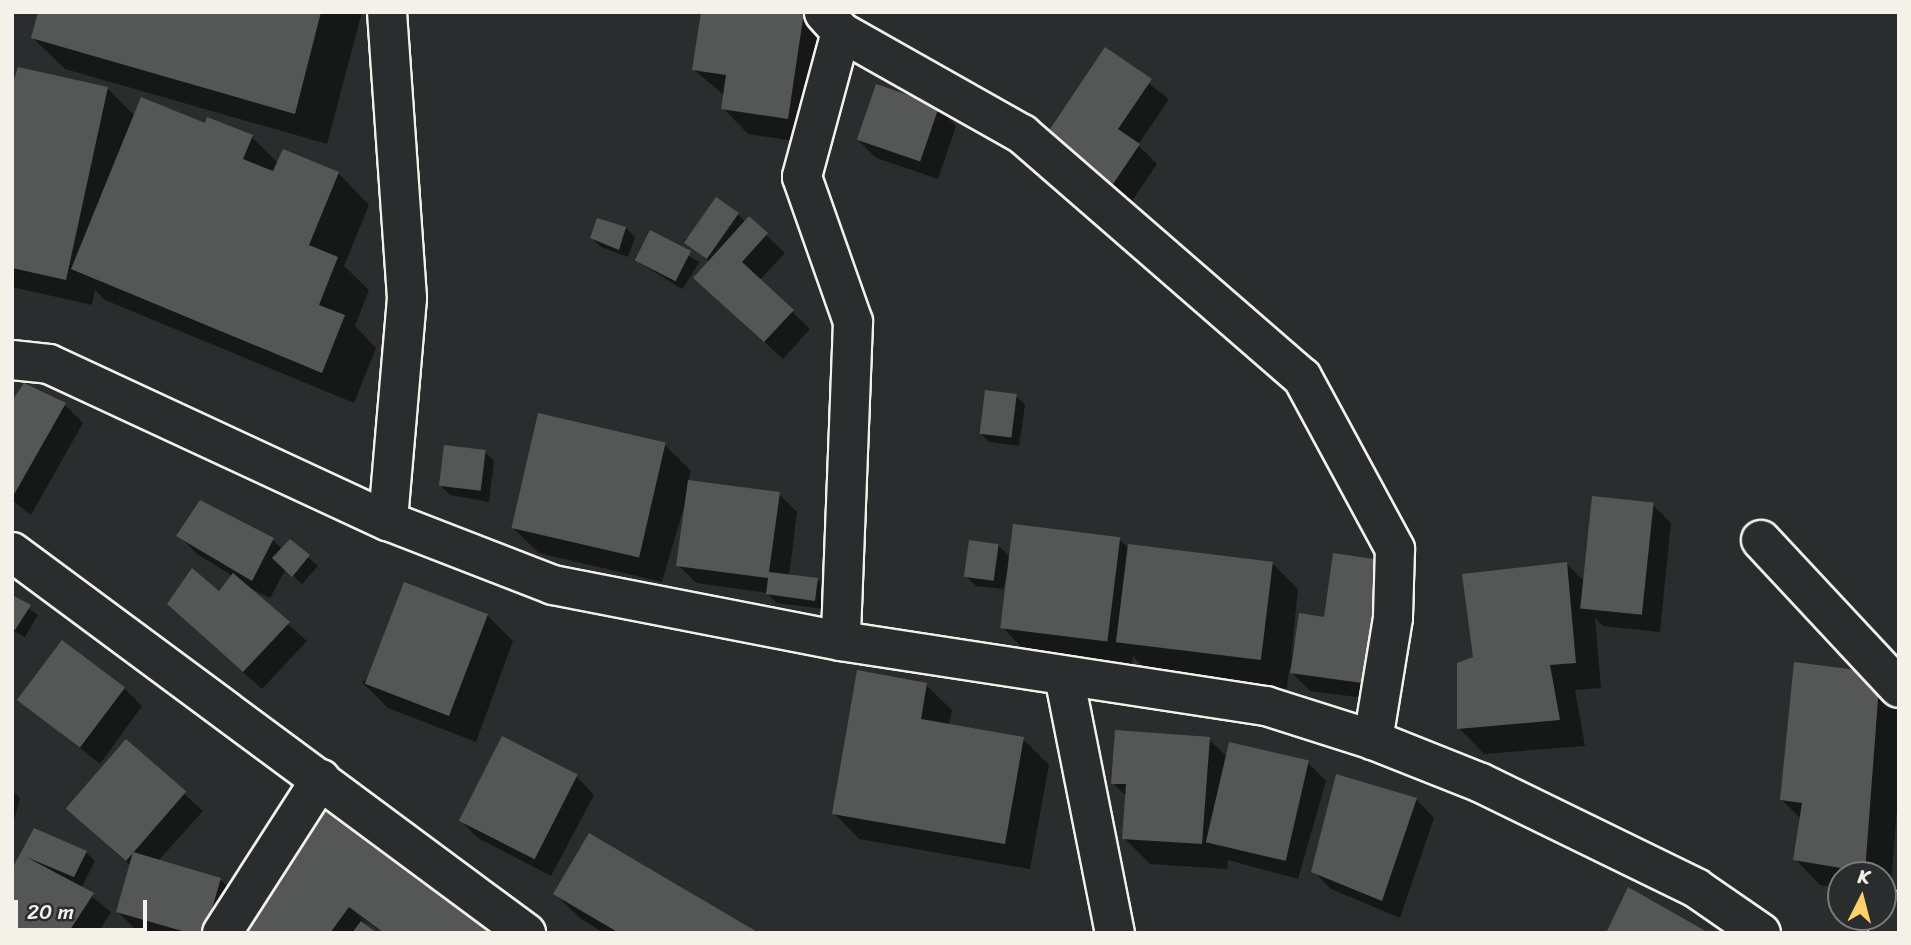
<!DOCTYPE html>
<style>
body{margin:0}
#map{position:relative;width:1911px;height:945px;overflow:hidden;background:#2a2d2e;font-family:Sriracha,sans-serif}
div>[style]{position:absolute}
.shadow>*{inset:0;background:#0007;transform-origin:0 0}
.building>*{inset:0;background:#555756;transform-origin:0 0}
.roads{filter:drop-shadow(2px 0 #f4f1e8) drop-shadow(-2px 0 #f4f1e8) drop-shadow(0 2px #f4f1e8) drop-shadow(0 -2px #f4f1e8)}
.street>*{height:38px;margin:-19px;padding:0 19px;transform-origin:19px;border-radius:19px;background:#2a2d2e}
.secondary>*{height:38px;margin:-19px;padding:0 19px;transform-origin:19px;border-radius:19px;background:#2a2d2e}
span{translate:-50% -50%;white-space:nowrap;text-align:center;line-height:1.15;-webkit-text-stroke:5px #2a2d2e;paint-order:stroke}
.frame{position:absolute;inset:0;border:14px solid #f4f1e8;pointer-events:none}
.north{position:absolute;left:1827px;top:861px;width:70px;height:70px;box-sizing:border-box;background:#2a2d2e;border:2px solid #7b7b78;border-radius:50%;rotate:6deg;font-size:19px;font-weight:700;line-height:28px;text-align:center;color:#f4f1e8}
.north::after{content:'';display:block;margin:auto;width:24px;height:32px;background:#ffd166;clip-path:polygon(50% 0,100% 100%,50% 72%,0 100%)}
.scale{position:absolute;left:14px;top:900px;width:133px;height:32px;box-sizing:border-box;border:4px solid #f4f1e8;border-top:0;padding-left:9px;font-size:21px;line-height:24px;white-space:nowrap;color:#f4f1e8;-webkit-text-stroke:5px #2a2d2e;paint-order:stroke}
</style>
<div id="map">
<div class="shadow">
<i style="clip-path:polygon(40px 12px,362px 12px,327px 144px,65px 69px,33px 38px)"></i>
<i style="clip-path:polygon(703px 12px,809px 12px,830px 34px,814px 144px,748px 134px,723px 108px,725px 96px,694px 70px)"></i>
<i style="clip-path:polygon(1105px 50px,1169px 99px,1138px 145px,1157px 164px,1132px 201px,1065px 156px)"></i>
<i style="clip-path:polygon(12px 88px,108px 89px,135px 116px,206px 125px,252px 137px,278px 163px,338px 173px,369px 205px,344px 266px,369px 290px,355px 326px,376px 348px,354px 403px,105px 300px,95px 290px,92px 305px,12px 287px)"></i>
<i style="clip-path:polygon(938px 107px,956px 126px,938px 179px,876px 158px,858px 140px)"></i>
<i style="clip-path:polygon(738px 214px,746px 223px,749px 219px,785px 253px,760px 280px,810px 329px,783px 359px,714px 296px,710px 262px,683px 240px)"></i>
<i style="clip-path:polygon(626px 228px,635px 237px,628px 257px,601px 247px,592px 238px)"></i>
<i style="left:651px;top:232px;width:57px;height:32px;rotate:32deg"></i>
<i style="clip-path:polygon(1016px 396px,1025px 405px,1019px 446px,989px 442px,980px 433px)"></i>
<i style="clip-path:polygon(12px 404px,65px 405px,83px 423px,31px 515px,12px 500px)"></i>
<i style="clip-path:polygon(665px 445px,691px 471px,688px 482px,779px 494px,797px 512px,789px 577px,818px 580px,827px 589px,824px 609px,777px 603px,767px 593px,696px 583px,678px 565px,689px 490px,662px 582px,539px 553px,513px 528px)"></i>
<i style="clip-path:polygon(485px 452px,494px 461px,489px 502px,450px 495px,441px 486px)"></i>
<i style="clip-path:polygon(201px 502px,273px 540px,283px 550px,291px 542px,318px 566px,302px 584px,286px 569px,270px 598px,242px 584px,307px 641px,262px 689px,187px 622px,233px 576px,197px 554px,179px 536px)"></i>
<i style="clip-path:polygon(1653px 505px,1671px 523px,1660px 632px,1603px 626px,1595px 618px,1601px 688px,1575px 690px,1585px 746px,1484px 754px,1459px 728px,1475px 658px,1567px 564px,1587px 584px)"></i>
<i style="clip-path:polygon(1119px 539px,1129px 549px,1272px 563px,1298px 589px,1291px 658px,1300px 615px,1387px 701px,1310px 691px,1289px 670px,1287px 689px,1143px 667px,1133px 656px,1131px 668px,1028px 653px,1002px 627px,1010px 561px,1003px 589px,976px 586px,967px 577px,998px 545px,1010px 557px)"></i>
<i style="clip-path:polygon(12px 597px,38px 615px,25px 637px,12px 630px)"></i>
<i style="clip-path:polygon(487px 615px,513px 641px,476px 742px,388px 708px,362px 682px)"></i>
<i style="clip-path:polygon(1796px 664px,1899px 694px,1899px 785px,1890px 896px,1883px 895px,1883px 875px,1841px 875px,1841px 888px,1820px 885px,1795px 859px,1801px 819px,1782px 800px)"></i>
<i style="clip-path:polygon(926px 685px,952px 710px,949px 726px,1023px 739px,1049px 765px,1030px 869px,859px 839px,834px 813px)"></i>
<i style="clip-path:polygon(124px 688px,142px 706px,100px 764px,20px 700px)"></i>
<i style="clip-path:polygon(1209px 739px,1228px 758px,1308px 763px,1326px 781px,1298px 879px,1228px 860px,1227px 869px,1150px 864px,1124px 838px,1127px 797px,1113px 783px)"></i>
<i style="clip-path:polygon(126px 741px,203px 811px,158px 861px,220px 879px,238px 898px,228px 933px,146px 933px,136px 930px,118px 912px,131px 866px,85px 825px)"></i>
<i style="clip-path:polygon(576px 776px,594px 795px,551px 876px,478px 838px,460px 820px)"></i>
<i style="clip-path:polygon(12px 790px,20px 798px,12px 828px)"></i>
<i style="clip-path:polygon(1416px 799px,1434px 818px,1400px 918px,1331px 889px,1313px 871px)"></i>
<i style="clip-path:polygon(326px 811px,489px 930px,491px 933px,383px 933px,358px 915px,374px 933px,235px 933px)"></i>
<i style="clip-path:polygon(86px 852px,95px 861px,81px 888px,111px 912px,98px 933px,12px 933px,22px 855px)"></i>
<i style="clip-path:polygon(555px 894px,755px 933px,604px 933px,581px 919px)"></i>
</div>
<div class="building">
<i style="clip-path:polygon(38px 12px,321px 12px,295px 114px,31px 38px)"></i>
<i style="clip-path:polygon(701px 12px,804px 12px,788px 119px,721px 109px,726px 75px,692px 70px)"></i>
<i style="clip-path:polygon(1105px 47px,1152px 79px,1118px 129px,1140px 144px,1113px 184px,1044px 138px)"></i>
<i style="clip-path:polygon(18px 67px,108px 87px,66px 280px,12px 268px,12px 86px)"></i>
<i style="left:876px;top:84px;width:67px;height:59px;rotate:19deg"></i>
<i style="clip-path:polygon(141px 97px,205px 123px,207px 117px,253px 135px,243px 159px,273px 171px,283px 149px,339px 172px,309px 245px,338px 257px,319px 305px,345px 315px,322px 373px,71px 269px)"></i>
<i style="left:716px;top:197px;width:28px;height:56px;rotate:35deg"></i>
<i style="clip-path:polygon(749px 216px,768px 233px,742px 262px,794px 310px,764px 342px,693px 278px)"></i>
<i style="clip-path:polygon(597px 218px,626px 227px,619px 250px,590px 238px)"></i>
<i style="left:650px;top:230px;width:46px;height:34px;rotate:27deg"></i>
<i style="clip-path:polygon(24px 383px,66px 403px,12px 498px,12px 401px)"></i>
<i style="left:985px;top:390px;width:32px;height:44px;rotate:7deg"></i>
<i style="left:538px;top:413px;width:131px;height:118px;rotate:13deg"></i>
<i style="left:444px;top:445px;width:42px;height:41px;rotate:7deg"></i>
<i style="clip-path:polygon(688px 480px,780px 492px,769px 572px,818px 578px,815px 601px,766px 594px,768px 578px,676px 566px)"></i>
<i style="left:1592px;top:496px;width:62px;height:113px;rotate:6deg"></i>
<i style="clip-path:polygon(200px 500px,274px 538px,252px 581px,176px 536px)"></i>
<i style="left:1013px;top:524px;width:108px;height:105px;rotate:7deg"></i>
<i style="clip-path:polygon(290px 539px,310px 555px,292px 577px,272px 558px)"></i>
<i style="left:969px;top:540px;width:30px;height:37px;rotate:8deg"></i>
<i style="left:1128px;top:544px;width:146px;height:99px;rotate:7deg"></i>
<i style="clip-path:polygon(1333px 553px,1387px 561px,1369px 684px,1290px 673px,1299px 613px,1324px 617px)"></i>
<i style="clip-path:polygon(1567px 562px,1576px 663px,1550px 665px,1560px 720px,1457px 729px,1457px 663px,1473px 657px,1462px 574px)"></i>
<i style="clip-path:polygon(192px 568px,219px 591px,233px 573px,290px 622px,243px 672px,167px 604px)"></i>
<i style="left:404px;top:582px;width:90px;height:109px;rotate:21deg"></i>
<i style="clip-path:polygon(12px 595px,31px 605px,15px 630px,12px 628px)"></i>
<i style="left:62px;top:640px;width:79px;height:75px;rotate:37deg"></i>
<i style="clip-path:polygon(1794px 662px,1880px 673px,1865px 872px,1793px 860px,1802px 803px,1780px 800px)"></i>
<i style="clip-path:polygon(857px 670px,927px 683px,921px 719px,1024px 737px,1005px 844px,832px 814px)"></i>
<i style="clip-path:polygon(1115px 730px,1210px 737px,1202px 844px,1122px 839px,1126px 784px,1111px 784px)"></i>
<i style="left:502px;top:736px;width:85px;height:95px;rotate:27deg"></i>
<i style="left:126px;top:739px;width:80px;height:92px;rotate:41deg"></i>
<i style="left:1229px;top:742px;width:82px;height:103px;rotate:13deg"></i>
<i style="clip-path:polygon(1336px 774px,1417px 798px,1382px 901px,1311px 872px)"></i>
<i style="clip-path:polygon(325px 808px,490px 929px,487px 933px,384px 933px,349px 907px,330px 933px,233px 933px)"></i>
<i style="clip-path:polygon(34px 828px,87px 851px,74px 877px,26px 857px,94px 893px,68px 933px,12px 933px,12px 869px)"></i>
<i style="clip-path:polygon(589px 833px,759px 933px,619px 933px,553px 894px)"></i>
<i style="clip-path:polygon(133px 852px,221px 878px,205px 933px,189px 933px,116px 912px)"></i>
<i style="clip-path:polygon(1628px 887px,1709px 933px,1606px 933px)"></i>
<i style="clip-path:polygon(361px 921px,377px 933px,352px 933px)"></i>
</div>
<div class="roads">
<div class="street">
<i style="left:387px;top:12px;width:287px;rotate:86deg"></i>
<i style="left:407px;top:298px;width:224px;rotate:94.9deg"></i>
<i style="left:824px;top:13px;width:25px;rotate:48deg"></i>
<i style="left:841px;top:32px;width:150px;rotate:105.1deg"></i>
<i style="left:802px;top:177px;width:154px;rotate:70.6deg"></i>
<i style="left:853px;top:322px;width:319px;rotate:92.2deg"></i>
<i style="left:841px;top:32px;width:208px;rotate:29.4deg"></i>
<i style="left:1022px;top:134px;width:371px;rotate:41deg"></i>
<i style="left:1302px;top:377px;width:196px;rotate:61.6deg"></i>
<i style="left:1395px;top:549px;width:69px;rotate:91.7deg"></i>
<i style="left:1393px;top:618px;width:124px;rotate:99.3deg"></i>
<i style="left:12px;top:360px;width:37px;rotate:6deg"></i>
<i style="left:49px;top:364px;width:374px;rotate:24.9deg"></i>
<i style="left:388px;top:521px;width:177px;rotate:21.2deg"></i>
<i style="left:553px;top:585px;width:293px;rotate:11deg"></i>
<i style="left:841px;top:641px;width:430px;rotate:8.7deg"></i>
<i style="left:1266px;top:706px;width:112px;rotate:17.6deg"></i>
<i style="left:1373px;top:740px;width:116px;rotate:21.7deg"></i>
<i style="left:1481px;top:783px;width:239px;rotate:26deg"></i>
<i style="left:1696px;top:888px;width:79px;rotate:34.7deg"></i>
<i style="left:1761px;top:540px;width:202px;rotate:47deg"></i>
<i style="left:1064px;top:676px;width:262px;rotate:78.8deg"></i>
<i style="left:222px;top:933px;width:183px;rotate:-57.3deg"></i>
<i style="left:1888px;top:933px;width:25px;rotate:-63deg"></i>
</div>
<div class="secondary">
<i style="left:12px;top:552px;width:640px;rotate:36.55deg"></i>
</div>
</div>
<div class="frame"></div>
<div class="north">K</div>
<div class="scale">20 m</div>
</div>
